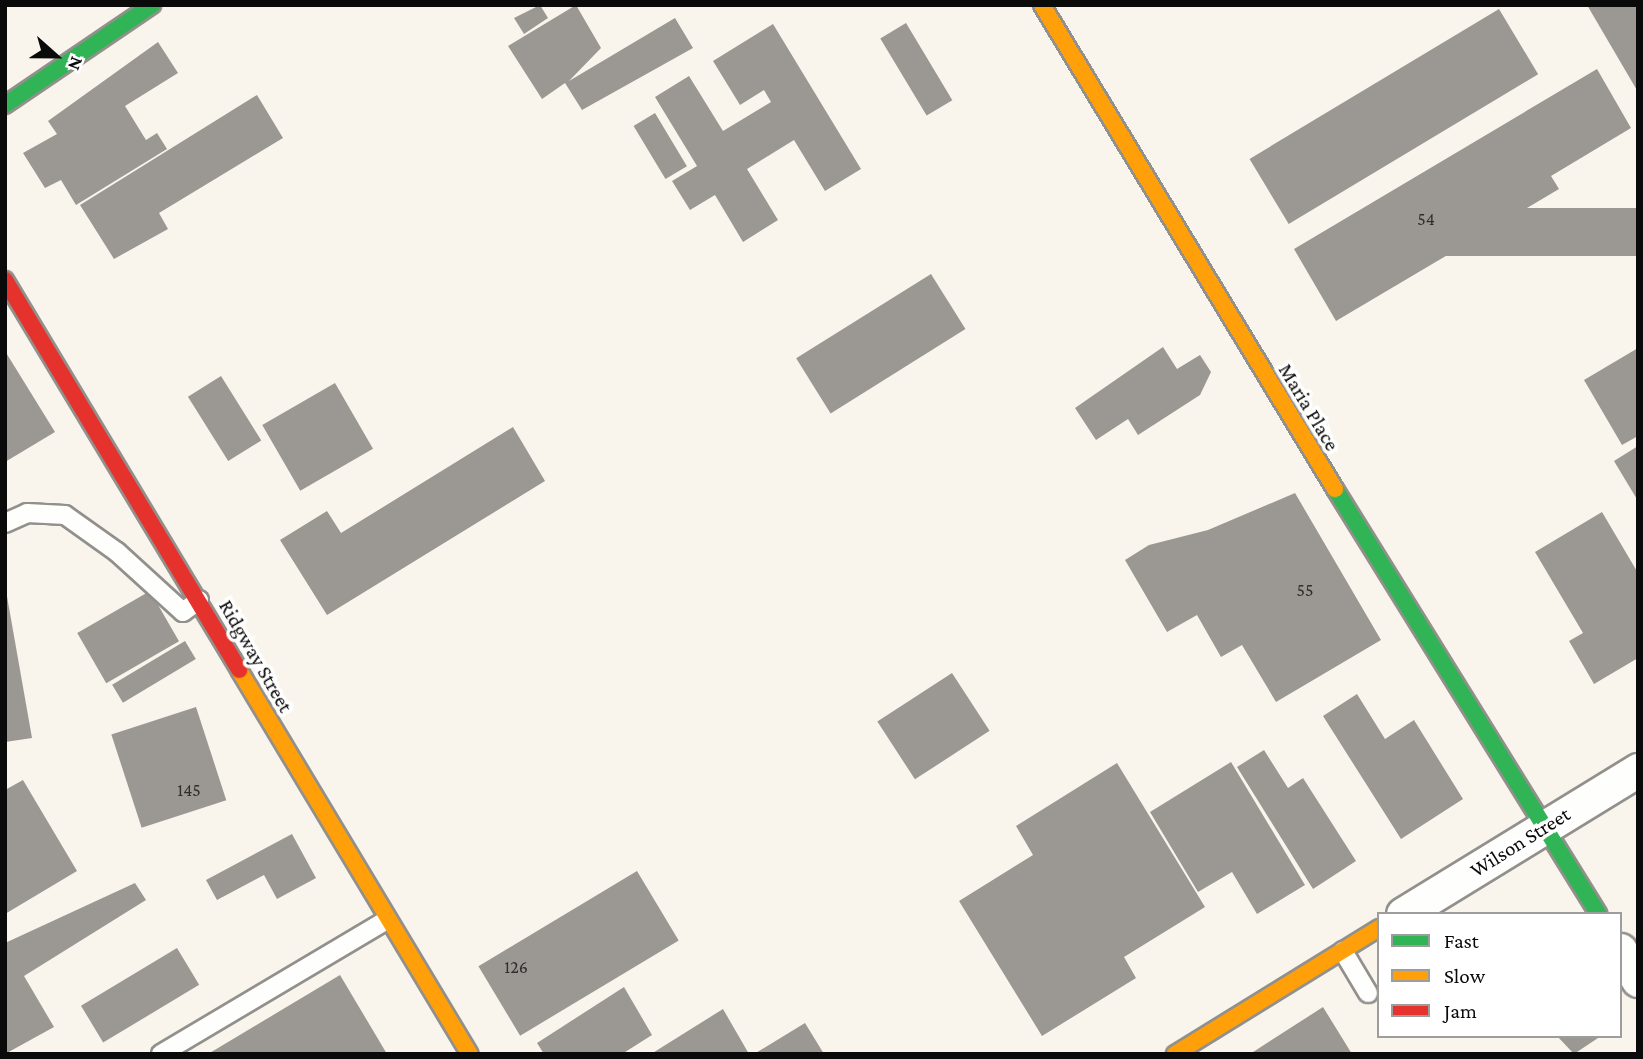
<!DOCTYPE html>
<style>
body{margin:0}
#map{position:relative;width:1643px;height:1059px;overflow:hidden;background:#f9f5ec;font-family:"Crimson Pro",serif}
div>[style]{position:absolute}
.building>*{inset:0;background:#9b9893;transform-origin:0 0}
.roads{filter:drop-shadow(2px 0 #92908c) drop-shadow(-2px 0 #92908c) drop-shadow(0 2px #92908c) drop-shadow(0 -2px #92908c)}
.lane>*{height:18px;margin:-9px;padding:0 9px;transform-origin:9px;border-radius:9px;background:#fefefc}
.street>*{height:33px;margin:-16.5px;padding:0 16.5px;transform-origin:16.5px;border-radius:16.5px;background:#fefefc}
.fast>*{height:16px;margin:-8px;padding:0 8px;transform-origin:8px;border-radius:8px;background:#30b455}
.slow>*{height:16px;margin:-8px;padding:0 8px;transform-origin:8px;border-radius:8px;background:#ff9f0a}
.jam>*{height:16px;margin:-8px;padding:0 8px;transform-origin:8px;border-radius:8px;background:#e5322d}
span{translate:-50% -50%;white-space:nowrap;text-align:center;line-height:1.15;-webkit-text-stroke:7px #fff;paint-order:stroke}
.number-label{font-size:18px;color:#2e2e2c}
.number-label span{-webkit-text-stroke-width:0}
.street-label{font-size:21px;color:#0a0a0a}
.frame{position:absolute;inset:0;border:7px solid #0a0a0a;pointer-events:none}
.legend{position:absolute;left:1377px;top:912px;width:245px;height:126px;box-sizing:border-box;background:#fff;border:2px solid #9d9d9d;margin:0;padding:9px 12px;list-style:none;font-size:21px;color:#0a0a0a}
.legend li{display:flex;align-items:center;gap:14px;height:35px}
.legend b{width:35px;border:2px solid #9d9d9d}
.north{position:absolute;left:21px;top:21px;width:70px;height:70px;-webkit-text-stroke:5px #fff;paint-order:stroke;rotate:111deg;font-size:19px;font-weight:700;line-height:28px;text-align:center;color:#0a0a0a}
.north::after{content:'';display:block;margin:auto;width:24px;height:32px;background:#0a0a0a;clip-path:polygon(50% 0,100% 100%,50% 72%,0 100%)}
</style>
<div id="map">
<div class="building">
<i style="clip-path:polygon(540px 5px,548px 18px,524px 34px,514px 18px)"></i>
<i style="clip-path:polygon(576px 5px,601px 48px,569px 81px,675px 18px,693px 48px,582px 110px,565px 83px,542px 99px,508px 46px)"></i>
<i style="clip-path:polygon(1587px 5px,1638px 5px,1638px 92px)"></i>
<i style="left:1499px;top:9px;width:76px;height:291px;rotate:59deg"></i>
<i style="left:906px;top:23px;width:90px;height:30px;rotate:59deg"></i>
<i style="clip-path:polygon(773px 24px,861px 169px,825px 191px,794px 140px,747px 169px,778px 220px,743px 242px,715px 195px,690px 210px,672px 181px,697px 166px,655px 97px,689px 76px,723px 131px,771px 102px,764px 90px,740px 105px,713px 61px)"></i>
<i style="clip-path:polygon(158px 42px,178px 73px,125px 106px,146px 140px,157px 133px,167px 149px,76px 205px,61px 180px,45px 188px,23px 153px,57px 134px,48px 121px)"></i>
<i style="clip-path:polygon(1597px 69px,1631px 128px,1551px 176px,1559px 189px,1336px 321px,1294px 249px)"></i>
<i style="clip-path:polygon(257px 95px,283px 138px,159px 213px,168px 229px,114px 259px,80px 205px)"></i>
<i style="left:655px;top:113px;width:62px;height:25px;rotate:59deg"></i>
<i style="left:1638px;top:208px;width:48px;height:209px;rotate:90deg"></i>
<i style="left:931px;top:274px;width:65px;height:159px;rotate:58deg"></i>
<i style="clip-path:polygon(1163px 347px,1177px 369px,1200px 355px,1211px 372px,1200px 395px,1138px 435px,1128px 419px,1096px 440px,1075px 408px)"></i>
<i style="clip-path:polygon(1638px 348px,1638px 436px,1622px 445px,1584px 380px)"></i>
<i style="clip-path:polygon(5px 351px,55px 432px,5px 462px)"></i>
<i style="left:221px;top:376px;width:76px;height:39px;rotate:58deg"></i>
<i style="left:335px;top:383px;width:76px;height:84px;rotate:60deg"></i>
<i style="clip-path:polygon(513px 427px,545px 481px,327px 615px,280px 540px,327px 511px,341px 533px)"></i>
<i style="clip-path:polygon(1638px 446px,1638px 501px,1614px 461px)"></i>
<i style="clip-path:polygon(1295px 493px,1381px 640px,1276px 702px,1242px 645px,1221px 657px,1197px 615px,1167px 632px,1125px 560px,1149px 545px,1208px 530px)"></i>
<i style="clip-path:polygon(1602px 512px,1638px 573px,1638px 658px,1594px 684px,1569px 641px,1583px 633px,1535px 552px)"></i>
<i style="clip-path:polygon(5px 585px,32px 738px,5px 742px)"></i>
<i style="left:150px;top:591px;width:58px;height:84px;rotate:60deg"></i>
<i style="left:185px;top:641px;width:21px;height:85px;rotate:59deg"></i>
<i style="left:952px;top:673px;width:69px;height:89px;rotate:57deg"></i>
<i style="clip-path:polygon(1357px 694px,1385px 739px,1414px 720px,1463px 799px,1401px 839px,1323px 716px)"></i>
<i style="left:196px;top:707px;width:98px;height:89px;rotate:72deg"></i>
<i style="clip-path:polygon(1264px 750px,1288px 788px,1303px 778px,1356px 861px,1313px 889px,1237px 767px)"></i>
<i style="clip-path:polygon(1231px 762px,1305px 885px,1257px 914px,1232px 872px,1198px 892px,1150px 812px)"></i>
<i style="clip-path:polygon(1117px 763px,1205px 907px,1124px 957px,1136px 978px,1042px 1036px,959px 901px,1033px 855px,1016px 826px)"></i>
<i style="clip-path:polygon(23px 780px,77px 871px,5px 914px,5px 790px)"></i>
<i style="clip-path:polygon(292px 834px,316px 878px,277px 899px,264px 875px,217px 900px,206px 880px)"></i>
<i style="left:637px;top:871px;width:81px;height:185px;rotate:59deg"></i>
<i style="clip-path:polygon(135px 883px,146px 900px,24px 976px,54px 1027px,5px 1054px,5px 943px)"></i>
<i style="left:177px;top:948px;width:43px;height:112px;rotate:59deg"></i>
<i style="clip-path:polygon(340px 975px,387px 1054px,208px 1054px)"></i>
<i style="clip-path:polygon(624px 987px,652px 1035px,622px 1054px,544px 1054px,537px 1043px)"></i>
<i style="clip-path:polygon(1323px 1007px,1352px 1054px,1250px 1054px)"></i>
<i style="clip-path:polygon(723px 1009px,749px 1054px,651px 1054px)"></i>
<i style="clip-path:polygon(805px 1023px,824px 1054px,754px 1054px)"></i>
<i style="clip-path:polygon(1557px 1036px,1601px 1036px,1574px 1054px)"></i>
</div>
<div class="roads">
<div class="lane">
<i style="left:5px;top:523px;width:24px;rotate:-24deg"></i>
<i style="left:27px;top:513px;width:38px;rotate:3deg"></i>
<i style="left:65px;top:515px;width:64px;rotate:35.4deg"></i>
<i style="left:117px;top:552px;width:89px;rotate:42.3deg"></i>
<i style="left:183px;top:612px;width:20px;rotate:-37deg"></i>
<i style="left:1343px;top:951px;width:49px;rotate:59.2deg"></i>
<i style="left:161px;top:1054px;width:263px;rotate:-30.7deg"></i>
</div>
<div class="street">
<i style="left:1403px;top:914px;width:276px;rotate:-31.5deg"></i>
<i style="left:1620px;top:950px;width:35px;rotate:59deg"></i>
</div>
<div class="fast">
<i style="left:5px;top:105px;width:178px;rotate:-34.2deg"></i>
<i style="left:1335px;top:489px;width:500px;rotate:58.2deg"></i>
</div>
<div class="slow">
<i style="left:1042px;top:5px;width:566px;rotate:58.81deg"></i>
<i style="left:239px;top:670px;width:448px;rotate:59deg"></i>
<i style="left:1175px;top:1054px;width:240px;rotate:-31.7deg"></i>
</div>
<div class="jam">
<i style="left:5px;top:280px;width:455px;rotate:59deg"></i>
</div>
</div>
<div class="number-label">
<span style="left:1426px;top:219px">54</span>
<span style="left:1305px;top:590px">55</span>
<span style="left:189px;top:790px">145</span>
<span style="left:516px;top:967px">126</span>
</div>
<div class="street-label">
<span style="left:1309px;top:407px;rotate:59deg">Maria Place</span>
<span style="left:256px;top:656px;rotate:60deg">Ridgway Street</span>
<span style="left:1520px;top:842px;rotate:-32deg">Wilson Street</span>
</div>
<div class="frame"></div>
<ul class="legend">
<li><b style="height:9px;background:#30b455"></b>Fast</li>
<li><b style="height:9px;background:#ff9f0a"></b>Slow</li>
<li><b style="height:9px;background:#e5322d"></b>Jam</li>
</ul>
<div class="north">N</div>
</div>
